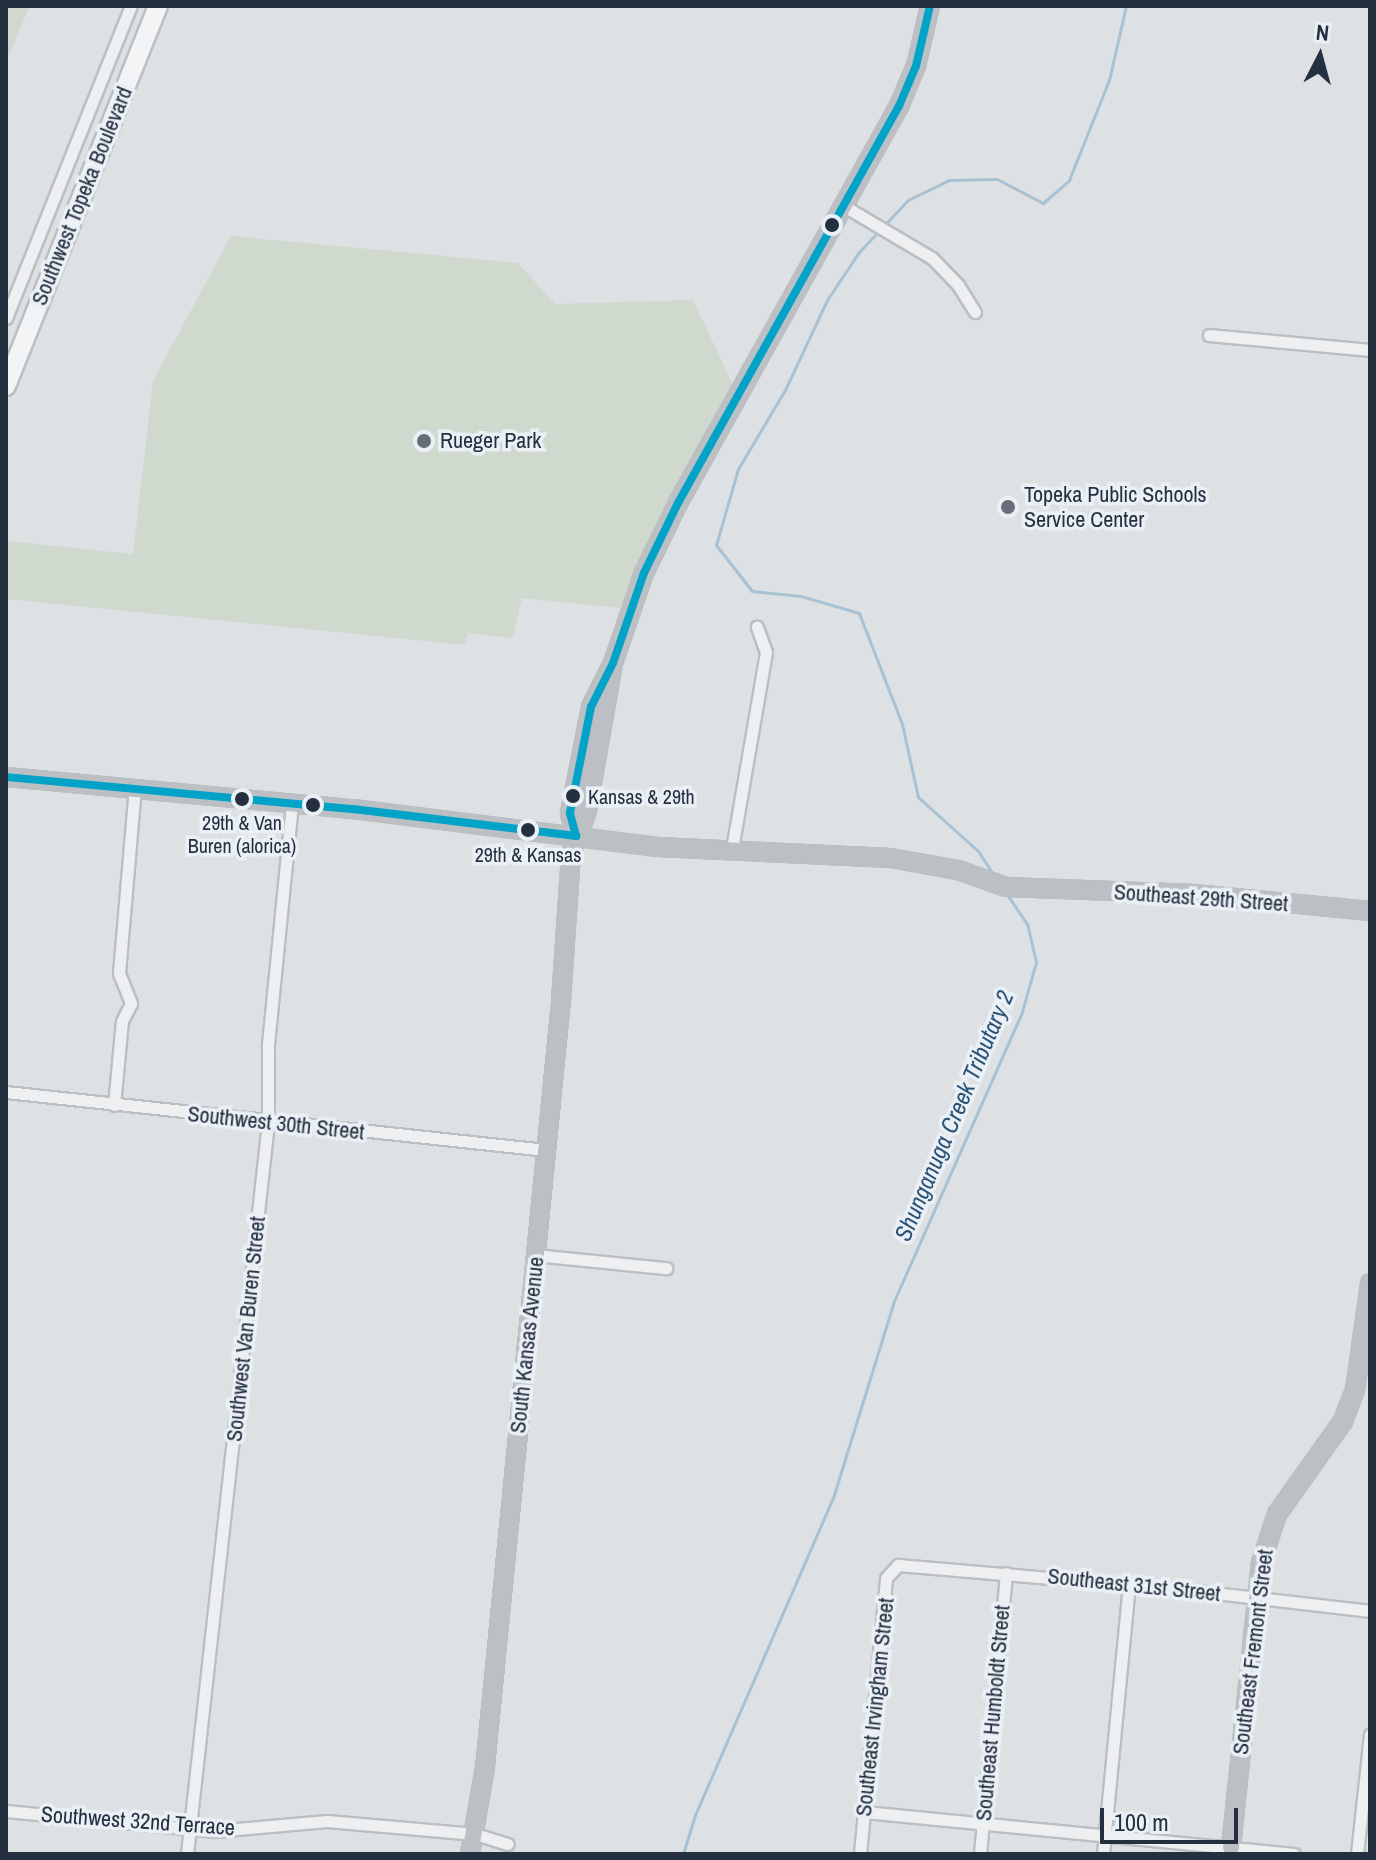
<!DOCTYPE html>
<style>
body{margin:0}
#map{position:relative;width:1376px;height:1860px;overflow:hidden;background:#dee1e4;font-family:"Archivo Narrow",sans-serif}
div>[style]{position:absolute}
.green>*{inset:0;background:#cfd9cd}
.stream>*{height:3px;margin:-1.5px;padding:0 1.5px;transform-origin:1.5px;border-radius:1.5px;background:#a8c1d3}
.roads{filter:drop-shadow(2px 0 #bcbfc2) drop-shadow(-2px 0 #bcbfc2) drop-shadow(0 2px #bcbfc2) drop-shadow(0 -2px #bcbfc2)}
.street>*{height:11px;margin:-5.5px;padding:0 5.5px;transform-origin:5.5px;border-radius:5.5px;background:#edeff1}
.secondary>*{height:16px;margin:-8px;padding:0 8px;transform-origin:8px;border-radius:8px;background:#bcc0c5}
.primary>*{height:18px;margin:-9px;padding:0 9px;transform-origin:9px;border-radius:9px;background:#f2f4f5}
.bus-1>*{height:8px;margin:-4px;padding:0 4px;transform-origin:4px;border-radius:4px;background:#02a3c7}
.dots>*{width:22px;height:22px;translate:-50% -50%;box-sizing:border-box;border:4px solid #eaf0f5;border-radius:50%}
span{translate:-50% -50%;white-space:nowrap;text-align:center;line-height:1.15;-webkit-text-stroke:7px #eaf0f5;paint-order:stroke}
.bus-label{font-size:20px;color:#24303f}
.left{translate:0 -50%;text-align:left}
.street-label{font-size:22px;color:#24303f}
.poi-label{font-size:22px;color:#24303f}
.water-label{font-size:24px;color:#2a5377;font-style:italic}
.frame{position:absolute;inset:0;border:8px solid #24303f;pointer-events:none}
.north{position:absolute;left:1280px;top:16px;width:80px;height:80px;-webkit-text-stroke:6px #eaf0f5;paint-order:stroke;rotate:6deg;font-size:22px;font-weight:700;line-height:32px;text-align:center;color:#24303f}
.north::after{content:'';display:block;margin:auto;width:28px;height:36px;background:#24303f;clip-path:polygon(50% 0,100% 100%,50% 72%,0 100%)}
.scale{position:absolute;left:1100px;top:1808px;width:138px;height:36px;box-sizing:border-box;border:4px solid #24303f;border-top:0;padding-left:10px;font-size:24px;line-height:28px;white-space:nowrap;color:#24303f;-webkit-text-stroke:6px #eaf0f5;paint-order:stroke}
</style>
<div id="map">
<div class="green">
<i style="clip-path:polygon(6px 6px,30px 6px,6px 61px)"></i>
<i style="clip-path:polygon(231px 236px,518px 263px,555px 304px,693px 300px,733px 385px,670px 496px,620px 608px,522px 598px,513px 638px,468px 633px,465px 645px,6px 599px,6px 541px,133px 554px,153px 381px)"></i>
</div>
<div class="stream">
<i style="left:995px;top:877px;width:31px;rotate:-123deg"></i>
<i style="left:978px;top:851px;width:81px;rotate:-138deg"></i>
<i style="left:918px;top:797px;width:75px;rotate:-102.4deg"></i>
<i style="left:902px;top:724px;width:119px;rotate:-111.2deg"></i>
<i style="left:859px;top:613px;width:60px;rotate:-163.7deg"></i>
<i style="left:801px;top:596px;width:49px;rotate:-174.2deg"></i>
<i style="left:752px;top:591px;width:58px;rotate:-128deg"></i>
<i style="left:716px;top:545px;width:79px;rotate:-73.9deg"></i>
<i style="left:738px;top:469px;width:92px;rotate:-59.3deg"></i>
<i style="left:785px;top:390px;width:99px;rotate:-65deg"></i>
<i style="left:827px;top:300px;width:58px;rotate:-56.3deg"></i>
<i style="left:859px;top:252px;width:71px;rotate:-46.7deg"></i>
<i style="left:908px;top:200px;width:46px;rotate:-26deg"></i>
<i style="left:949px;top:180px;width:48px;rotate:-1.2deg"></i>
<i style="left:997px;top:179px;width:52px;rotate:27.6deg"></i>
<i style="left:1043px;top:203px;width:35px;rotate:-41deg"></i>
<i style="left:1069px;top:180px;width:108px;rotate:-68.2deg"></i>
<i style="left:1109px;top:80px;width:76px;rotate:-77.1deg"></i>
<i style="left:683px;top:1854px;width:41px;rotate:-72.9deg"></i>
<i style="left:695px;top:1815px;width:346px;rotate:-66.5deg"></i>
<i style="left:833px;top:1498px;width:206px;rotate:-72.8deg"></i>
<i style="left:894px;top:1301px;width:313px;rotate:-66.1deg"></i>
<i style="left:1021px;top:1015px;width:55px;rotate:-74.2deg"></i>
<i style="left:1036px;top:962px;width:39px;rotate:-103deg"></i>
<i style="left:1027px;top:924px;width:37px;rotate:-124deg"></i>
</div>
<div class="roads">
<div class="street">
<i style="left:844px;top:206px;width:102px;rotate:30.6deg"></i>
<i style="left:932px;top:258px;width:37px;rotate:46deg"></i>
<i style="left:958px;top:285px;width:32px;rotate:58deg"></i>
<i style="left:6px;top:318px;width:336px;rotate:-68.2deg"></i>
<i style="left:1209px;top:335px;width:162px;rotate:5.3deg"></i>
<i style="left:732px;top:849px;width:200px;rotate:-80.2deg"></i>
<i style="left:766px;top:652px;width:27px;rotate:-110deg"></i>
<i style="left:6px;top:1092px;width:543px;rotate:6.13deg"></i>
<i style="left:114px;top:1105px;width:84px;rotate:-84.6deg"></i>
<i style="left:122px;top:1021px;width:20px;rotate:-63deg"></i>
<i style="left:131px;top:1003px;width:32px;rotate:-112deg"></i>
<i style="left:119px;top:973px;width:186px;rotate:-85.1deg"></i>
<i style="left:535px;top:1255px;width:132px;rotate:5.7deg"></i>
<i style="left:6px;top:1811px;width:210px;rotate:5.5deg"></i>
<i style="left:215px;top:1831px;width:112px;rotate:-5.1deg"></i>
<i style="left:327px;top:1821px;width:149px;rotate:5deg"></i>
<i style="left:475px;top:1834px;width:34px;rotate:17deg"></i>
<i style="left:865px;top:1812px;width:431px;rotate:5.6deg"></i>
<i style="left:187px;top:1854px;width:735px;rotate:-83.68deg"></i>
<i style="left:268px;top:1123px;width:79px;rotate:-90deg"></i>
<i style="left:268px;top:1044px;width:242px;rotate:-84.3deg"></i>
<i style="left:860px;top:1854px;width:277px;rotate:-84.6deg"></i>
<i style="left:886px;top:1578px;width:18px;rotate:-47deg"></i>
<i style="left:898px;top:1565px;width:283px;rotate:4.9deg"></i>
<i style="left:1180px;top:1589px;width:191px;rotate:6.6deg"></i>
<i style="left:980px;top:1854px;width:282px;rotate:-84.7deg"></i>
<i style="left:1103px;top:1854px;width:271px;rotate:-84.5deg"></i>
<i style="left:1357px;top:1854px;width:120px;rotate:-83.8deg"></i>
</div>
<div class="secondary">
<i style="left:6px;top:777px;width:348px;rotate:5.3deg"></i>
<i style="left:353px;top:809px;width:307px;rotate:7.1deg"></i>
<i style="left:658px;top:847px;width:233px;rotate:2.7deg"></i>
<i style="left:891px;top:858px;width:68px;rotate:10.2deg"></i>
<i style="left:958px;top:870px;width:51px;rotate:19.5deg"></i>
<i style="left:1006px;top:887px;width:188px;rotate:2.1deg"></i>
<i style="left:1194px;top:894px;width:177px;rotate:5.5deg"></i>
<i style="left:576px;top:836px;width:24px;rotate:-105deg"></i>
<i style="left:570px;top:813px;width:108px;rotate:-78.8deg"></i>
<i style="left:591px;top:707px;width:49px;rotate:-63.4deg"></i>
<i style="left:613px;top:663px;width:95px;rotate:-71deg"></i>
<i style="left:644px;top:573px;width:78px;rotate:-64.1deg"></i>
<i style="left:678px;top:503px;width:454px;rotate:-60.9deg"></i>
<i style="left:899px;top:106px;width:43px;rotate:-67deg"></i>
<i style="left:916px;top:66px;width:62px;rotate:-76.9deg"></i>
<i style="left:1231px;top:1847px;width:286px;rotate:-84deg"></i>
<i style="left:1261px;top:1563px;width:52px;rotate:-71.9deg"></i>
<i style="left:1277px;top:1514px;width:114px;rotate:-54.6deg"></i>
<i style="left:1343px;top:1421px;width:33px;rotate:-69deg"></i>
<i style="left:1355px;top:1390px;width:108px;rotate:-82deg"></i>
<i style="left:470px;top:1854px;width:88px;rotate:-80.2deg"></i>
<i style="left:485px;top:1767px;width:770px;rotate:-84.33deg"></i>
<i style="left:561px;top:1001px;width:147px;rotate:-86.1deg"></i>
<i style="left:571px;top:854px;width:46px;rotate:-69.6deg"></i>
<i style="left:587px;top:811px;width:150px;rotate:-80deg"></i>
</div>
<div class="primary">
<i style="left:6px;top:386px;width:409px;rotate:-68.2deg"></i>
</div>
</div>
<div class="bus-1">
<i style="left:6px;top:777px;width:348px;rotate:5.3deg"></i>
<i style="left:353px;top:809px;width:225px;rotate:6.9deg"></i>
<i style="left:576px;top:836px;width:24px;rotate:-105deg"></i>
<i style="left:570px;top:813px;width:108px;rotate:-78.8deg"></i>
<i style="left:591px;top:707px;width:49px;rotate:-63.4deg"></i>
<i style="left:613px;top:663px;width:95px;rotate:-71deg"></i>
<i style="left:644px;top:573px;width:78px;rotate:-64.1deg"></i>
<i style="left:678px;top:503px;width:454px;rotate:-60.9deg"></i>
<i style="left:899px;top:106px;width:43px;rotate:-67deg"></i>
<i style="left:916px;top:66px;width:62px;rotate:-76.9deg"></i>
</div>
<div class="dots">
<i style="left:832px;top:225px;background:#24303f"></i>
<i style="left:424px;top:441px;background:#656e79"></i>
<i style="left:1008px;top:507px;background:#656e79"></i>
<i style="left:573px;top:796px;background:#24303f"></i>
<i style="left:242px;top:799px;background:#24303f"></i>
<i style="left:313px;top:805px;background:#24303f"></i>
<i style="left:528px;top:830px;background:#24303f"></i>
</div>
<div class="bus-label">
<span class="left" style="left:588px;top:796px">Kansas &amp; 29th</span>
<span style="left:242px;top:834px">29th &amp; Van<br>Buren (alorica)</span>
<span style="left:528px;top:854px">29th &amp; Kansas</span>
</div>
<div class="street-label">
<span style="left:82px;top:196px;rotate:-68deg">Southwest Topeka Boulevard</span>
<span style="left:1201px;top:898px;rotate:4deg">Southeast 29th Street</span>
<span style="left:276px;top:1123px;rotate:6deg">Southwest 30th Street</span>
<span style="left:246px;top:1329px;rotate:-84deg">Southwest Van Buren Street</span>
<span style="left:527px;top:1345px;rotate:-84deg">South Kansas Avenue</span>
<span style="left:1134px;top:1585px;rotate:6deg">Southeast 31st Street</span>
<span style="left:1253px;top:1652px;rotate:-83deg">Southeast Fremont Street</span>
<span style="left:875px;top:1707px;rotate:-84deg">Southeast Irvingham Street</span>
<span style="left:993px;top:1713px;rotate:-85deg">Southeast Humboldt Street</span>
<span style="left:138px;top:1821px;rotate:4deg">Southwest 32nd Terrace</span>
</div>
<div class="poi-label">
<span class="left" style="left:440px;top:441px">Rueger Park</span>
<span class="left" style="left:1024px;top:507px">Topeka Public Schools<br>Service Center</span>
</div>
<div class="water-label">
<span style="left:954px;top:1116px;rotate:-67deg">Shunganuga Creek Tributary 2</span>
</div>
<div class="frame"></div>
<div class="north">N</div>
<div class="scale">100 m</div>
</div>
